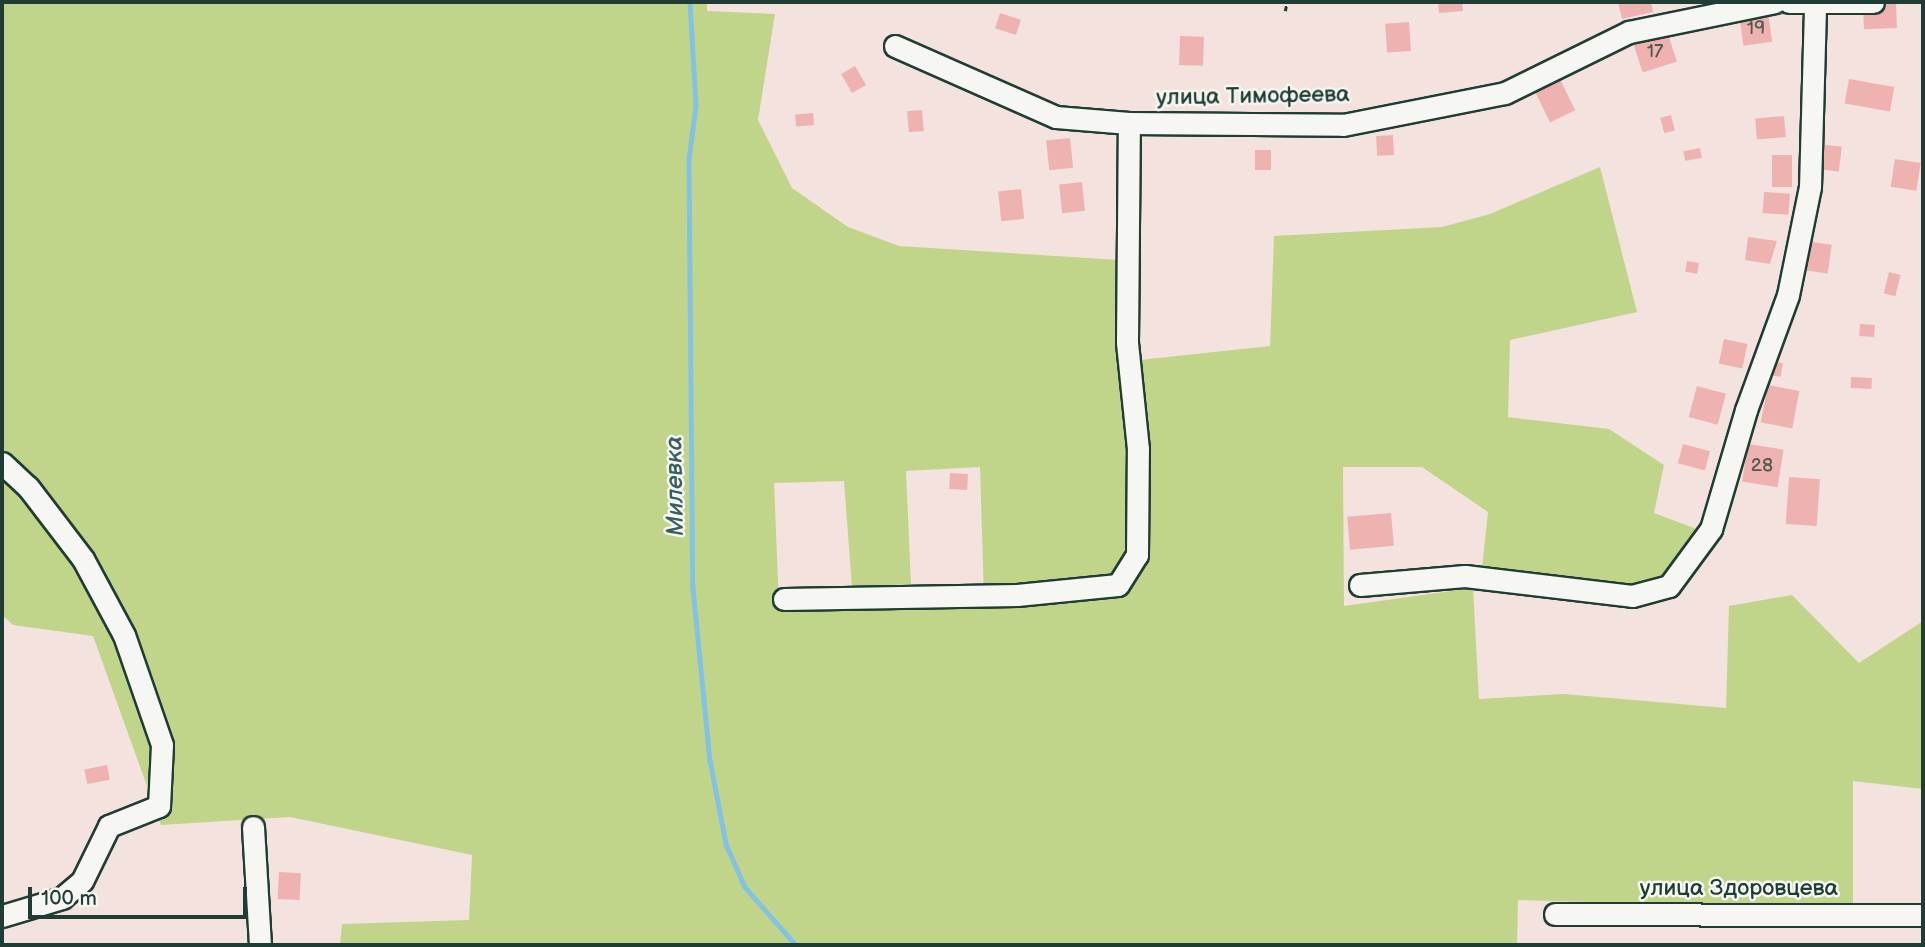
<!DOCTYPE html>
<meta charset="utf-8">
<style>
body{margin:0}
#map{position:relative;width:1925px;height:947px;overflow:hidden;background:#f4e2de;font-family:"Balsamiq Sans",sans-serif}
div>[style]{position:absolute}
.green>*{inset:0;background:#c0d58a}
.stream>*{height:4.5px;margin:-2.25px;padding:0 2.25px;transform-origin:2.25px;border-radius:2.25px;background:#84c2e4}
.building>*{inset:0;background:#eeb3b1;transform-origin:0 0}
.path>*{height:2.5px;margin-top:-1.25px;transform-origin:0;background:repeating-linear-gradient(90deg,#1f3d34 0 5px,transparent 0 10px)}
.roads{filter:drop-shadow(2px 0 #1f3d34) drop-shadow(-2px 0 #1f3d34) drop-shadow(0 2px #1f3d34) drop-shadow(0 -2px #1f3d34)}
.minor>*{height:21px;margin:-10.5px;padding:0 10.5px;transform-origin:10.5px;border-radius:10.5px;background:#f6f6f2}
span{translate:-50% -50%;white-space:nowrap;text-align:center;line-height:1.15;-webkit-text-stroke:5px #f6f6f2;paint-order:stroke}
.number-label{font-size:19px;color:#535a53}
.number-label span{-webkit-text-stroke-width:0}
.street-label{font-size:23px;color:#1f3d34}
.water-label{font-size:24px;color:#385e60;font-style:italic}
.frame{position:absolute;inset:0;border:4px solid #1f3d34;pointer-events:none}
.scale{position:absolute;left:28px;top:887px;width:219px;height:32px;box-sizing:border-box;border:4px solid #1f3d34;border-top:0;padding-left:9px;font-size:21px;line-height:24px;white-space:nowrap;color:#1f3d34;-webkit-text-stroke:5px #f6f6f2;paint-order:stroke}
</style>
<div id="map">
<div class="green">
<i style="clip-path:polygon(evenodd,2px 2px,707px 2px,707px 11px,775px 14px,758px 120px,792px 188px,848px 227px,899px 246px,1118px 260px,1121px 362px,1270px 346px,1274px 236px,1442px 227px,1490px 214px,1600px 167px,1637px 312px,1510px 340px,1508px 417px,1609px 429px,1664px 465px,1654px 513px,1702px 531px,1663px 582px,1635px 587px,1482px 568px,1488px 512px,1422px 467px,1343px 467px,1344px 606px,1473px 588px,1479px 699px,1564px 694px,1726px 708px,1729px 606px,1792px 595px,1859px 663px,1923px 621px,1923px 789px,1853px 781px,1853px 909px,1518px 900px,1517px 945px,340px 945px,342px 924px,469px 920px,472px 855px,290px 817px,161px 825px,93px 636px,13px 625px,2px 615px,2px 2px,980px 467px,984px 598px,779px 605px,774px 483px,844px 481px,852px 587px,911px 584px,906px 471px,980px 467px)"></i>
</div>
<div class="stream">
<i style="left:690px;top:2px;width:104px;rotate:86.7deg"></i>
<i style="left:696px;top:106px;width:54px;rotate:97.4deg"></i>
<i style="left:689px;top:160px;width:428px;rotate:89.5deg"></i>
<i style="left:693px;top:588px;width:173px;rotate:84.4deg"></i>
<i style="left:710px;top:760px;width:86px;rotate:79.2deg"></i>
<i style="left:726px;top:844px;width:47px;rotate:66.2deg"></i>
<i style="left:745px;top:887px;width:77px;rotate:48.7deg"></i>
</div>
<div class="building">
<i style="clip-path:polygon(1438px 2px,1462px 2px,1463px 11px,1439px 13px)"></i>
<i style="clip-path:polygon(1618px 2px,1651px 2px,1653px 12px,1622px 19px)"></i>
<i style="left:1896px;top:2px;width:26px;height:33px;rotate:88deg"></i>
<i style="left:1768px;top:12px;width:30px;height:29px;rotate:82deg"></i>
<i style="left:1000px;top:13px;width:22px;height:16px;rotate:18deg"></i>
<i style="left:1409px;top:22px;width:29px;height:24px;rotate:86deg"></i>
<i style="left:1667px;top:31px;width:32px;height:36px;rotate:72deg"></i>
<i style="left:1180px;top:36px;width:24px;height:29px;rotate:2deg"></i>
<i style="left:855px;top:66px;width:22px;height:16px;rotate:60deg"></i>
<i style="left:1559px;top:77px;width:37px;height:28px;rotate:64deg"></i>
<i style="left:1849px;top:79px;width:46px;height:25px;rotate:10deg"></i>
<i style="left:922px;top:110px;width:21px;height:15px;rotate:85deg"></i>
<i style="left:813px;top:113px;width:12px;height:18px;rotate:85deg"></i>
<i style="left:1671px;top:115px;width:16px;height:11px;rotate:76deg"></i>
<i style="left:1784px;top:116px;width:21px;height:29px;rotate:85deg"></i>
<i style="left:1393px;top:135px;width:20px;height:17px;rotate:87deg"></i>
<i style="left:1070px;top:138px;width:30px;height:24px;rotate:84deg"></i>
<i style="left:1819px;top:144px;width:23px;height:25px;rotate:7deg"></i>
<i style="left:1700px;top:148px;width:10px;height:17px;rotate:79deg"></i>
<i style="left:1255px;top:150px;width:16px;height:20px"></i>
<i style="left:1772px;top:155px;width:20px;height:32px"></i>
<i style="left:1895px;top:159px;width:26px;height:28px;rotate:9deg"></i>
<i style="left:1082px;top:182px;width:29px;height:23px;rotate:84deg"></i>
<i style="left:1021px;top:189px;width:30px;height:23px;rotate:84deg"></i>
<i style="left:1764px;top:192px;width:26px;height:21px;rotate:4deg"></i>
<i style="clip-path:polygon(1748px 237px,1777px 241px,1770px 264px,1745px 260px)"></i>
<i style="left:1805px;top:241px;width:27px;height:29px;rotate:8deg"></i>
<i style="left:1687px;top:261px;width:12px;height:11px;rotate:9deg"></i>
<i style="left:1889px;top:272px;width:12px;height:22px;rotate:14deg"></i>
<i style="left:1860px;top:324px;width:15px;height:12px;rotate:4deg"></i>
<i style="left:1724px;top:339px;width:24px;height:25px;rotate:12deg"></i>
<i style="left:1770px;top:361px;width:13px;height:14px;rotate:9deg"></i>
<i style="left:1851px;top:377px;width:21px;height:11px;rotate:3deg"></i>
<i style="left:1768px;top:385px;width:32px;height:38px;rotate:11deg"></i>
<i style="left:1697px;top:386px;width:30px;height:32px;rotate:15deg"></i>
<i style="left:1683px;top:444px;width:28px;height:20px;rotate:15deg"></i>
<i style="left:1748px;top:444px;width:36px;height:38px;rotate:9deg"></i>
<i style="left:950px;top:473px;width:18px;height:16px;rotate:3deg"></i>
<i style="left:1789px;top:477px;width:31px;height:47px;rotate:4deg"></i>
<i style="left:1391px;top:513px;width:33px;height:44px;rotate:85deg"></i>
<i style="left:107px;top:765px;width:15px;height:23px;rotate:79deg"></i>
<i style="left:279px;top:872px;width:22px;height:27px;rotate:3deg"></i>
</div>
<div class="path">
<i style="left:1285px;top:11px;width:9px;rotate:-77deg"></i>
</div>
<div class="roads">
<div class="minor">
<i style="left:1789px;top:2px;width:84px"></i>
<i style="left:895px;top:46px;width:176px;rotate:23.8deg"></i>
<i style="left:1056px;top:117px;width:73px;rotate:4.7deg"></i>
<i style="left:1129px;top:123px;width:214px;rotate:0.5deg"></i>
<i style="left:1343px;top:125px;width:165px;rotate:-11.2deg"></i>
<i style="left:1505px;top:93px;width:138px;rotate:-26.2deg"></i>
<i style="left:1629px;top:32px;width:149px;rotate:-11.6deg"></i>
<i style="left:2px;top:463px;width:35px;rotate:43deg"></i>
<i style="left:28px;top:487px;width:91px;rotate:52.6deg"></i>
<i style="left:83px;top:559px;width:86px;rotate:61.7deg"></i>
<i style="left:124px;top:635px;width:116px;rotate:70.9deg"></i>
<i style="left:162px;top:745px;width:61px;rotate:92.8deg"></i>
<i style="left:159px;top:806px;width:54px;rotate:158.2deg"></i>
<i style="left:109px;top:826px;width:61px;rotate:116.1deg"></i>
<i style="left:82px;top:881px;width:26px;rotate:140deg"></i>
<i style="left:62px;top:898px;width:63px;rotate:163.3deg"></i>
<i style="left:1360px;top:585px;width:105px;rotate:-4.9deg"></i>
<i style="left:1465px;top:576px;width:168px;rotate:6.8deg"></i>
<i style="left:1632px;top:596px;width:38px;rotate:-15deg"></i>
<i style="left:1669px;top:586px;width:71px;rotate:-53.6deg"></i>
<i style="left:1711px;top:529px;width:124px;rotate:-73.6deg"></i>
<i style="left:1746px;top:410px;width:122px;rotate:-69.9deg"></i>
<i style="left:1788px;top:295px;width:110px;rotate:-78.5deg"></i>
<i style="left:1810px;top:187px;width:182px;rotate:-88.4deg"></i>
<i style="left:784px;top:599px;width:233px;rotate:-1deg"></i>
<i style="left:1017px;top:595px;width:101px;rotate:-5.7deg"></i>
<i style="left:1118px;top:585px;width:36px;rotate:-58deg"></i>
<i style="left:1137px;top:555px;width:106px;rotate:-89.5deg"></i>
<i style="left:1138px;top:449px;width:108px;rotate:-95.9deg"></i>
<i style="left:1127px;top:342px;width:219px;rotate:-89.5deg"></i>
<i style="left:253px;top:827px;width:118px;rotate:86.6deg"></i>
<i style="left:1555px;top:914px;width:368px;rotate:0.2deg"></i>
</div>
</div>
<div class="number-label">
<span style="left:1756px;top:29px">19</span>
<span style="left:1655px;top:52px">17</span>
<span style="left:1762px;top:466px">28</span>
</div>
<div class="street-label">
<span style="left:1253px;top:96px;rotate:-1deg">улица Тимофеева</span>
<span style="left:1739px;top:888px">улица Здоровцева</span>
</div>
<div class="water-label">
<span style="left:675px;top:486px;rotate:-91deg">Милевка</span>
</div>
<div class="frame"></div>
<div class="scale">100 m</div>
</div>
